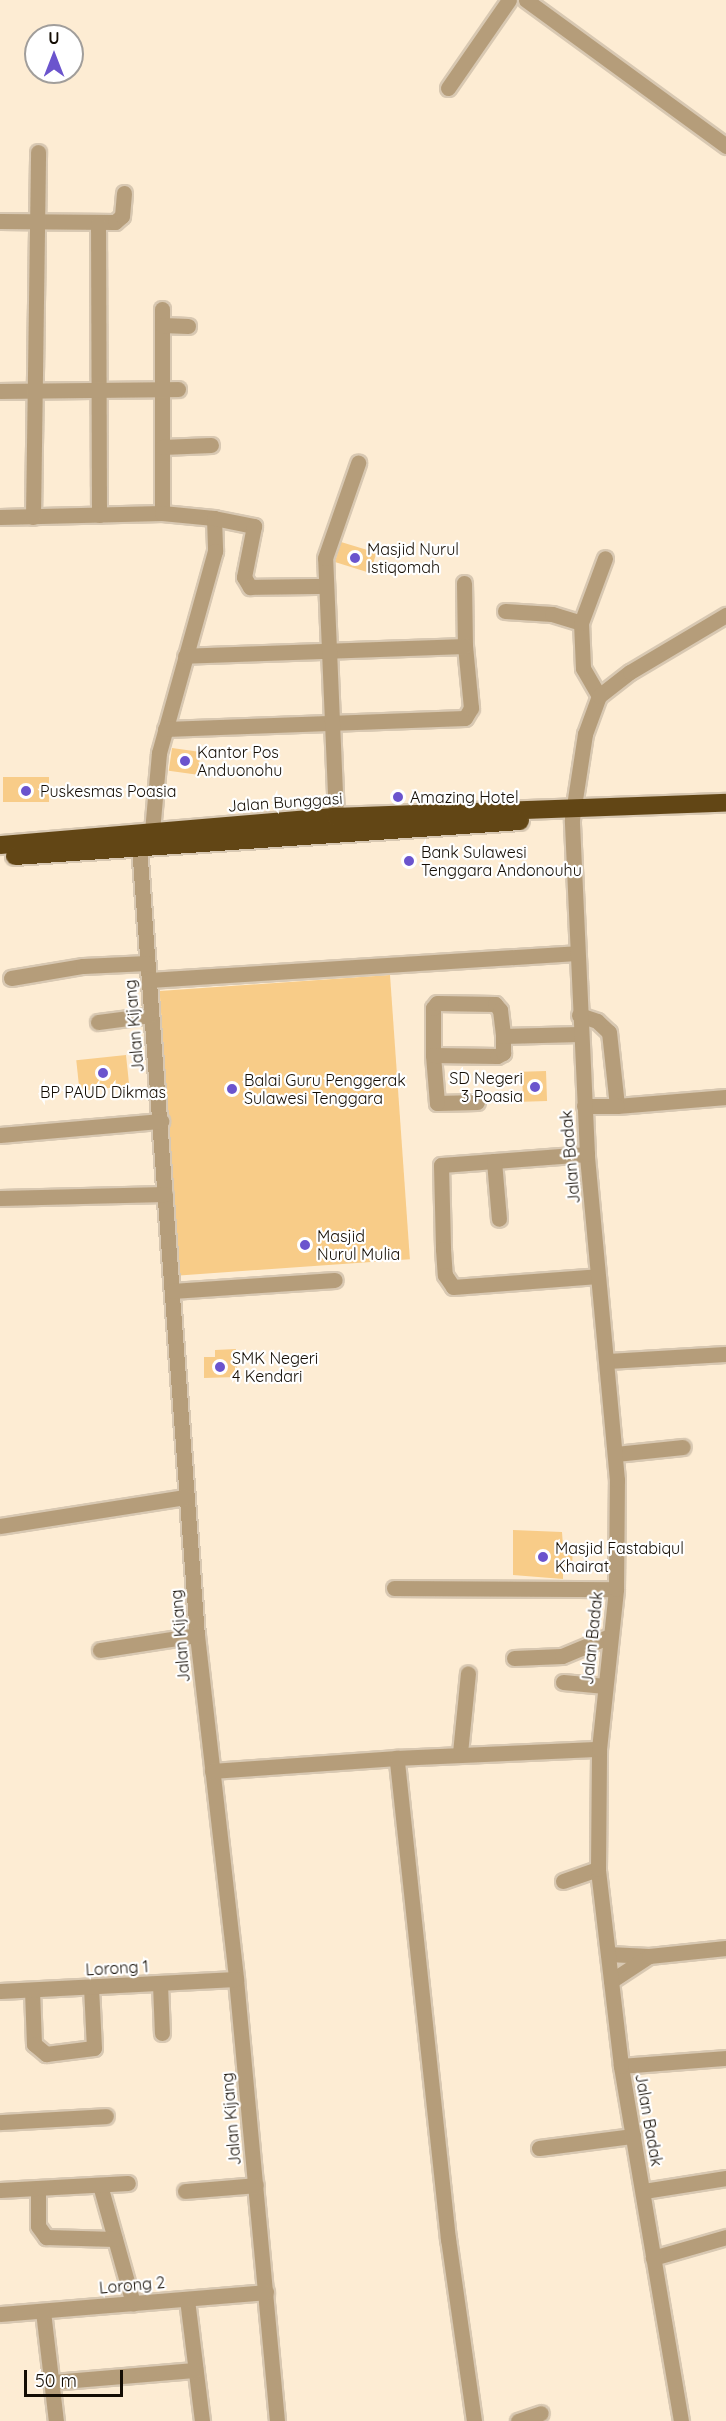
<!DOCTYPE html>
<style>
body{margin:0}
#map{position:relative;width:726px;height:2421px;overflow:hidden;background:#fdecd3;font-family:Quicksand,sans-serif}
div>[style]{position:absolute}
.building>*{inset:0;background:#f8cc88;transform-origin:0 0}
.roads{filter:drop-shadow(2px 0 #d8c8b2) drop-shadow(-2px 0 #d8c8b2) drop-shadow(0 2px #d8c8b2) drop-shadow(0 -2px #d8c8b2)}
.minor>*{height:15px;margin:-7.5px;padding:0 7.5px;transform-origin:7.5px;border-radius:7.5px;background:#b59d7a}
.highway>*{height:18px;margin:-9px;padding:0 9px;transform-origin:9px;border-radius:9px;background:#624615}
.dots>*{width:16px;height:16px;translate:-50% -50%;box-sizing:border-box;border:3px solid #fff;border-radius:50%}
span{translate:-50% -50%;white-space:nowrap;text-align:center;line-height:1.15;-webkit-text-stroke:4.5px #fff;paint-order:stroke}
.poi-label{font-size:16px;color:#140d04}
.left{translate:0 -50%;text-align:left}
.right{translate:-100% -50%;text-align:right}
.street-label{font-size:16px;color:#140d04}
.north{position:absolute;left:24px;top:24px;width:60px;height:60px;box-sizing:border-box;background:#fff;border:2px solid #a19e9b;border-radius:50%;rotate:0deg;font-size:16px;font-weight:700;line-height:24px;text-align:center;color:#140d04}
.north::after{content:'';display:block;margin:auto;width:21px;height:27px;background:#6b54cd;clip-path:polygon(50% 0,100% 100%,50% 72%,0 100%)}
.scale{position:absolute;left:24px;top:2370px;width:99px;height:27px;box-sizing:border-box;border:3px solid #140d04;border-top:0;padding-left:8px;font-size:18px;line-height:21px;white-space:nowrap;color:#140d04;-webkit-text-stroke:4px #fff;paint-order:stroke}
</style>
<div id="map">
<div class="building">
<i style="left:341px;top:542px;width:37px;height:21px;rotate:17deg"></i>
<i style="left:172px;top:748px;width:29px;height:23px;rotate:8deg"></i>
<i style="left:49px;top:777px;width:25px;height:46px;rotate:90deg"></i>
<i style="left:390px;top:975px;width:285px;height:231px;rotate:86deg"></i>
<i style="left:126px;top:1055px;width:31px;height:50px;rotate:84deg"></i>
<i style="left:546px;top:1071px;width:30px;height:24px;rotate:88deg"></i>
<i style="clip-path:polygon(236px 1349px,237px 1377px,204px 1378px,204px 1357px,215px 1357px,215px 1350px)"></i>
<i style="clip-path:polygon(513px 1530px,562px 1532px,563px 1546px,573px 1546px,572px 1568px,563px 1568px,563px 1579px,513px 1575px)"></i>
</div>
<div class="roads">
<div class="minor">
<i style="left:526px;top:0;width:248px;rotate:36.1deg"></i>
<i style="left:448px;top:88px;width:107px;rotate:-55.3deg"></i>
<i style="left:0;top:221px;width:115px;rotate:0.5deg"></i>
<i style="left:115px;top:222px;width:9px;rotate:-41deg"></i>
<i style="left:122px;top:216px;width:23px;rotate:-85deg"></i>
<i style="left:98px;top:223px;width:292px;rotate:89.8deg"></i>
<i style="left:162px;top:309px;width:204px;rotate:90deg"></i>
<i style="left:162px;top:325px;width:26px;rotate:2deg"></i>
<i style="left:0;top:391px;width:178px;rotate:-0.6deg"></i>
<i style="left:162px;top:447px;width:49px;rotate:-2.3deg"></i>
<i style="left:0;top:517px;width:162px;rotate:-1.4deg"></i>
<i style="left:162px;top:513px;width:52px;rotate:5.5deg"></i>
<i style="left:214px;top:518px;width:33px;rotate:88deg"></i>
<i style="left:215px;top:551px;width:210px;rotate:105.5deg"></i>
<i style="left:159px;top:753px;width:78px;rotate:95.1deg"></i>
<i style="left:33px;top:517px;width:365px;rotate:-89.2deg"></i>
<i style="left:214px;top:518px;width:41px;rotate:11.3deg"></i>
<i style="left:254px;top:526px;width:52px;rotate:101.1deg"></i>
<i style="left:244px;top:577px;width:12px;rotate:59deg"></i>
<i style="left:250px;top:587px;width:76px;rotate:-0.8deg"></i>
<i style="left:464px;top:583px;width:63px;rotate:89.1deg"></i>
<i style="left:505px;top:611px;width:47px;rotate:3.7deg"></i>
<i style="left:552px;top:614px;width:30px;rotate:17deg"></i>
<i style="left:599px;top:696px;width:32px;rotate:-120deg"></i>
<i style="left:583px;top:668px;width:45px;rotate:-92.5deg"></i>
<i style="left:581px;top:623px;width:69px;rotate:-69.7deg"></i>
<i style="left:165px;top:729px;width:300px;rotate:-2.1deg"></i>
<i style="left:465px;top:718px;width:12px;rotate:-59deg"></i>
<i style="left:471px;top:708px;width:62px;rotate:-95.5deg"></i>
<i style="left:465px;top:646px;width:280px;rotate:178deg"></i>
<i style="left:336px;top:817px;width:259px;rotate:-92.4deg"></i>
<i style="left:325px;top:558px;width:101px;rotate:-70.8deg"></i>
<i style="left:139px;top:846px;width:791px;rotate:85.8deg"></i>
<i style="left:197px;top:1635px;width:346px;rotate:83.5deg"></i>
<i style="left:236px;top:1979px;width:444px;rotate:84.7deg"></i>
<i style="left:11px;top:978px;width:73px;rotate:-9.5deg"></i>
<i style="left:83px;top:966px;width:64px;rotate:-2.7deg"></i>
<i style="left:149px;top:980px;width:428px;rotate:-3.6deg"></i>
<i style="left:579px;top:1015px;width:19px;rotate:18deg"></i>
<i style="left:597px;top:1021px;width:16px;rotate:43deg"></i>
<i style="left:609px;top:1032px;width:74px;rotate:83.8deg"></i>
<i style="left:617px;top:1106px;width:109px;rotate:-4.7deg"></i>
<i style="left:98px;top:1022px;width:53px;rotate:-7.5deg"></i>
<i style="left:433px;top:1055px;width:47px;rotate:-90deg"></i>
<i style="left:433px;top:1008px;width:6px;rotate:-51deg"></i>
<i style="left:437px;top:1003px;width:58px;rotate:1deg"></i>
<i style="left:495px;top:1004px;width:8px;rotate:50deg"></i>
<i style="left:500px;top:1010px;width:26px;rotate:83deg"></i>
<i style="left:477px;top:1102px;width:40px;rotate:178.6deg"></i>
<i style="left:437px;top:1103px;width:48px;rotate:-94.8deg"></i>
<i style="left:433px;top:1055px;width:64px;rotate:0.9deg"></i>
<i style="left:497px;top:1056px;width:7px;rotate:-27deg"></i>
<i style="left:503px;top:1053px;width:17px;rotate:-90deg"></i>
<i style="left:503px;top:1036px;width:76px;rotate:-1.5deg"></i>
<i style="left:584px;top:1106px;width:33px"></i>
<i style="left:0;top:1135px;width:162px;rotate:-5deg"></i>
<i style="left:587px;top:1154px;width:146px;rotate:175.7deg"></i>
<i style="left:441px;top:1165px;width:84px;rotate:88.6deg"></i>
<i style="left:443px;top:1249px;width:26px;rotate:86deg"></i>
<i style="left:445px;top:1275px;width:14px;rotate:56deg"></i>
<i style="left:453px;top:1287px;width:145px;rotate:-4.3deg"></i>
<i style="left:494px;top:1161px;width:58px;rotate:85.1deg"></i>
<i style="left:0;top:1198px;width:165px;rotate:-1.4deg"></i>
<i style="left:172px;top:1291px;width:163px;rotate:-3.9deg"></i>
<i style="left:607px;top:1361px;width:119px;rotate:-3.4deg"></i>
<i style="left:616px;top:1454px;width:67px;rotate:-6deg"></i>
<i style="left:0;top:1526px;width:188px;rotate:-8.9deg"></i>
<i style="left:394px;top:1588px;width:222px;rotate:0.3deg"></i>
<i style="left:100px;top:1650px;width:98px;rotate:-8.8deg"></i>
<i style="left:514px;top:1658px;width:48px;rotate:-2.4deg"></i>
<i style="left:562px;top:1656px;width:52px;rotate:-22.6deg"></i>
<i style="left:563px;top:1682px;width:42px;rotate:5.4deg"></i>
<i style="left:460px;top:1753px;width:80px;rotate:-84.3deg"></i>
<i style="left:212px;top:1771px;width:185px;rotate:-4deg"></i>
<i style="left:563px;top:1881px;width:37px;rotate:-19deg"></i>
<i style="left:608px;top:1954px;width:41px;rotate:2.8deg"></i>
<i style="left:611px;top:1981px;width:45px;rotate:-33.3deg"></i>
<i style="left:649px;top:1956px;width:77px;rotate:-5.9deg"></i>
<i style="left:160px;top:1984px;width:49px;rotate:87.7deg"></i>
<i style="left:32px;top:1990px;width:54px;rotate:87.9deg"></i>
<i style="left:34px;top:2044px;width:16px;rotate:40deg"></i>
<i style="left:46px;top:2054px;width:48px;rotate:-7.1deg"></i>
<i style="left:94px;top:2048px;width:61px;rotate:-92.8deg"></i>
<i style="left:0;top:1991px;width:236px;rotate:-2.9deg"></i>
<i style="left:621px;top:2066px;width:105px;rotate:-4.4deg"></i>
<i style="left:0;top:2122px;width:106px;rotate:-3.2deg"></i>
<i style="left:539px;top:2148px;width:95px;rotate:-7.3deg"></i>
<i style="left:100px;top:2185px;width:123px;rotate:74.4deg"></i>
<i style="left:38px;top:2189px;width:37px;rotate:90deg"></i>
<i style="left:38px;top:2226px;width:14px;rotate:54deg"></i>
<i style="left:46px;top:2237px;width:69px;rotate:1.7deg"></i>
<i style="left:0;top:2190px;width:128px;rotate:-3.1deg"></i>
<i style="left:185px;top:2191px;width:71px;rotate:-4.8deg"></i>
<i style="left:644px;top:2191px;width:83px;rotate:-9deg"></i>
<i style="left:653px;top:2258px;width:76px;rotate:-16deg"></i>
<i style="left:187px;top:2299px;width:123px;rotate:83deg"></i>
<i style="left:43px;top:2311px;width:111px;rotate:83.3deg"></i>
<i style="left:0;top:2314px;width:267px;rotate:-4.7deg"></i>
<i style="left:52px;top:2382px;width:144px;rotate:-4.8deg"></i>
<i style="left:474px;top:2421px;width:184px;rotate:-98.1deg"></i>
<i style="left:448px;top:2239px;width:484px;rotate:-96.1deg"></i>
<i style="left:397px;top:1758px;width:202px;rotate:-2.6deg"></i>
<i style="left:518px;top:2421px;width:24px;rotate:-19deg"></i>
<i style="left:681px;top:2421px;width:360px;rotate:-99.6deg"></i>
<i style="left:621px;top:2066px;width:198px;rotate:-96.7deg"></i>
<i style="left:598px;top:1869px;width:120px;rotate:-89.5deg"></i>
<i style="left:599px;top:1749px;width:161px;rotate:-83.9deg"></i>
<i style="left:616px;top:1589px;width:109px;rotate:-89.5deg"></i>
<i style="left:617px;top:1480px;width:327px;rotate:-95.3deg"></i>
<i style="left:587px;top:1154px;width:335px;rotate:-92.6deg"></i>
<i style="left:572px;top:819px;width:86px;rotate:-81.3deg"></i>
<i style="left:585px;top:734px;width:40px;rotate:-69.8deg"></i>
<i style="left:599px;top:696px;width:39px;rotate:-38deg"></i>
<i style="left:630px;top:672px;width:112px;rotate:-30.7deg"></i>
</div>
<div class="highway">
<i style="left:0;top:845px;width:337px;rotate:-4.8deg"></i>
<i style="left:336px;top:817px;width:390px;rotate:-2.1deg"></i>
<i style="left:15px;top:856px;width:506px;rotate:-3.96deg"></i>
</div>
</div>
<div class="dots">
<i style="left:355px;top:558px;background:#6b54cd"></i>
<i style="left:185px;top:761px;background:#6b54cd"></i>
<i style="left:26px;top:791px;background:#6b54cd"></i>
<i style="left:398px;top:797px;background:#6b54cd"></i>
<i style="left:409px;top:861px;background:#6b54cd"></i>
<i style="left:103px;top:1073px;background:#6b54cd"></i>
<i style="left:535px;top:1087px;background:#6b54cd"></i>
<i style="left:232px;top:1089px;background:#6b54cd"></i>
<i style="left:305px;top:1245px;background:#6b54cd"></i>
<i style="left:220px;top:1367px;background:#6b54cd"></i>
<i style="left:543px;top:1557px;background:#6b54cd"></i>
</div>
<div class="poi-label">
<span class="left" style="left:367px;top:558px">Masjid Nurul<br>Istiqomah</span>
<span class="left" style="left:197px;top:761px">Kantor Pos<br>Anduonohu</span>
<span class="left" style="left:40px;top:791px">Puskesmas Poasia</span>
<span class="left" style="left:410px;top:797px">Amazing Hotel</span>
<span class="left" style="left:421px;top:861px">Bank Sulawesi<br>Tenggara Andonouhu</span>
<span class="right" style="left:523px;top:1087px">SD Negeri<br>3 Poasia</span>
<span class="left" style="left:244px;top:1089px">Balai Guru Penggerak<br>Sulawesi Tenggara</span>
<span style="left:103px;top:1092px">BP PAUD Dikmas</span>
<span class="left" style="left:317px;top:1245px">Masjid<br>Nurul Mulia</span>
<span class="left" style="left:232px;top:1367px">SMK Negeri<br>4 Kendari</span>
<span class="left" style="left:555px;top:1557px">Masjid Fastabiqul<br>Khairat</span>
</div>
<div class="street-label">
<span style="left:285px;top:802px;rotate:-4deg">Jalan Bunggasi</span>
<span style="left:134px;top:1026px;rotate:-95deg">Jalan Kijang</span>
<span style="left:570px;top:1157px;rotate:-95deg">Jalan Badak</span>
<span style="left:180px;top:1636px;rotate:-95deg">Jalan Kijang</span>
<span style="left:592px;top:1638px;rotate:-84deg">Jalan Badak</span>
<span style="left:117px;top:1968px;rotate:-3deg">Lorong 1</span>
<span style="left:231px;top:2119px;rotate:-95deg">Jalan Kijang</span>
<span style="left:649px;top:2120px;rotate:80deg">Jalan Badak</span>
<span style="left:132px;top:2285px;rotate:-5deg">Lorong 2</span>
</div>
<div class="north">U</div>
<div class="scale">50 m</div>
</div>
